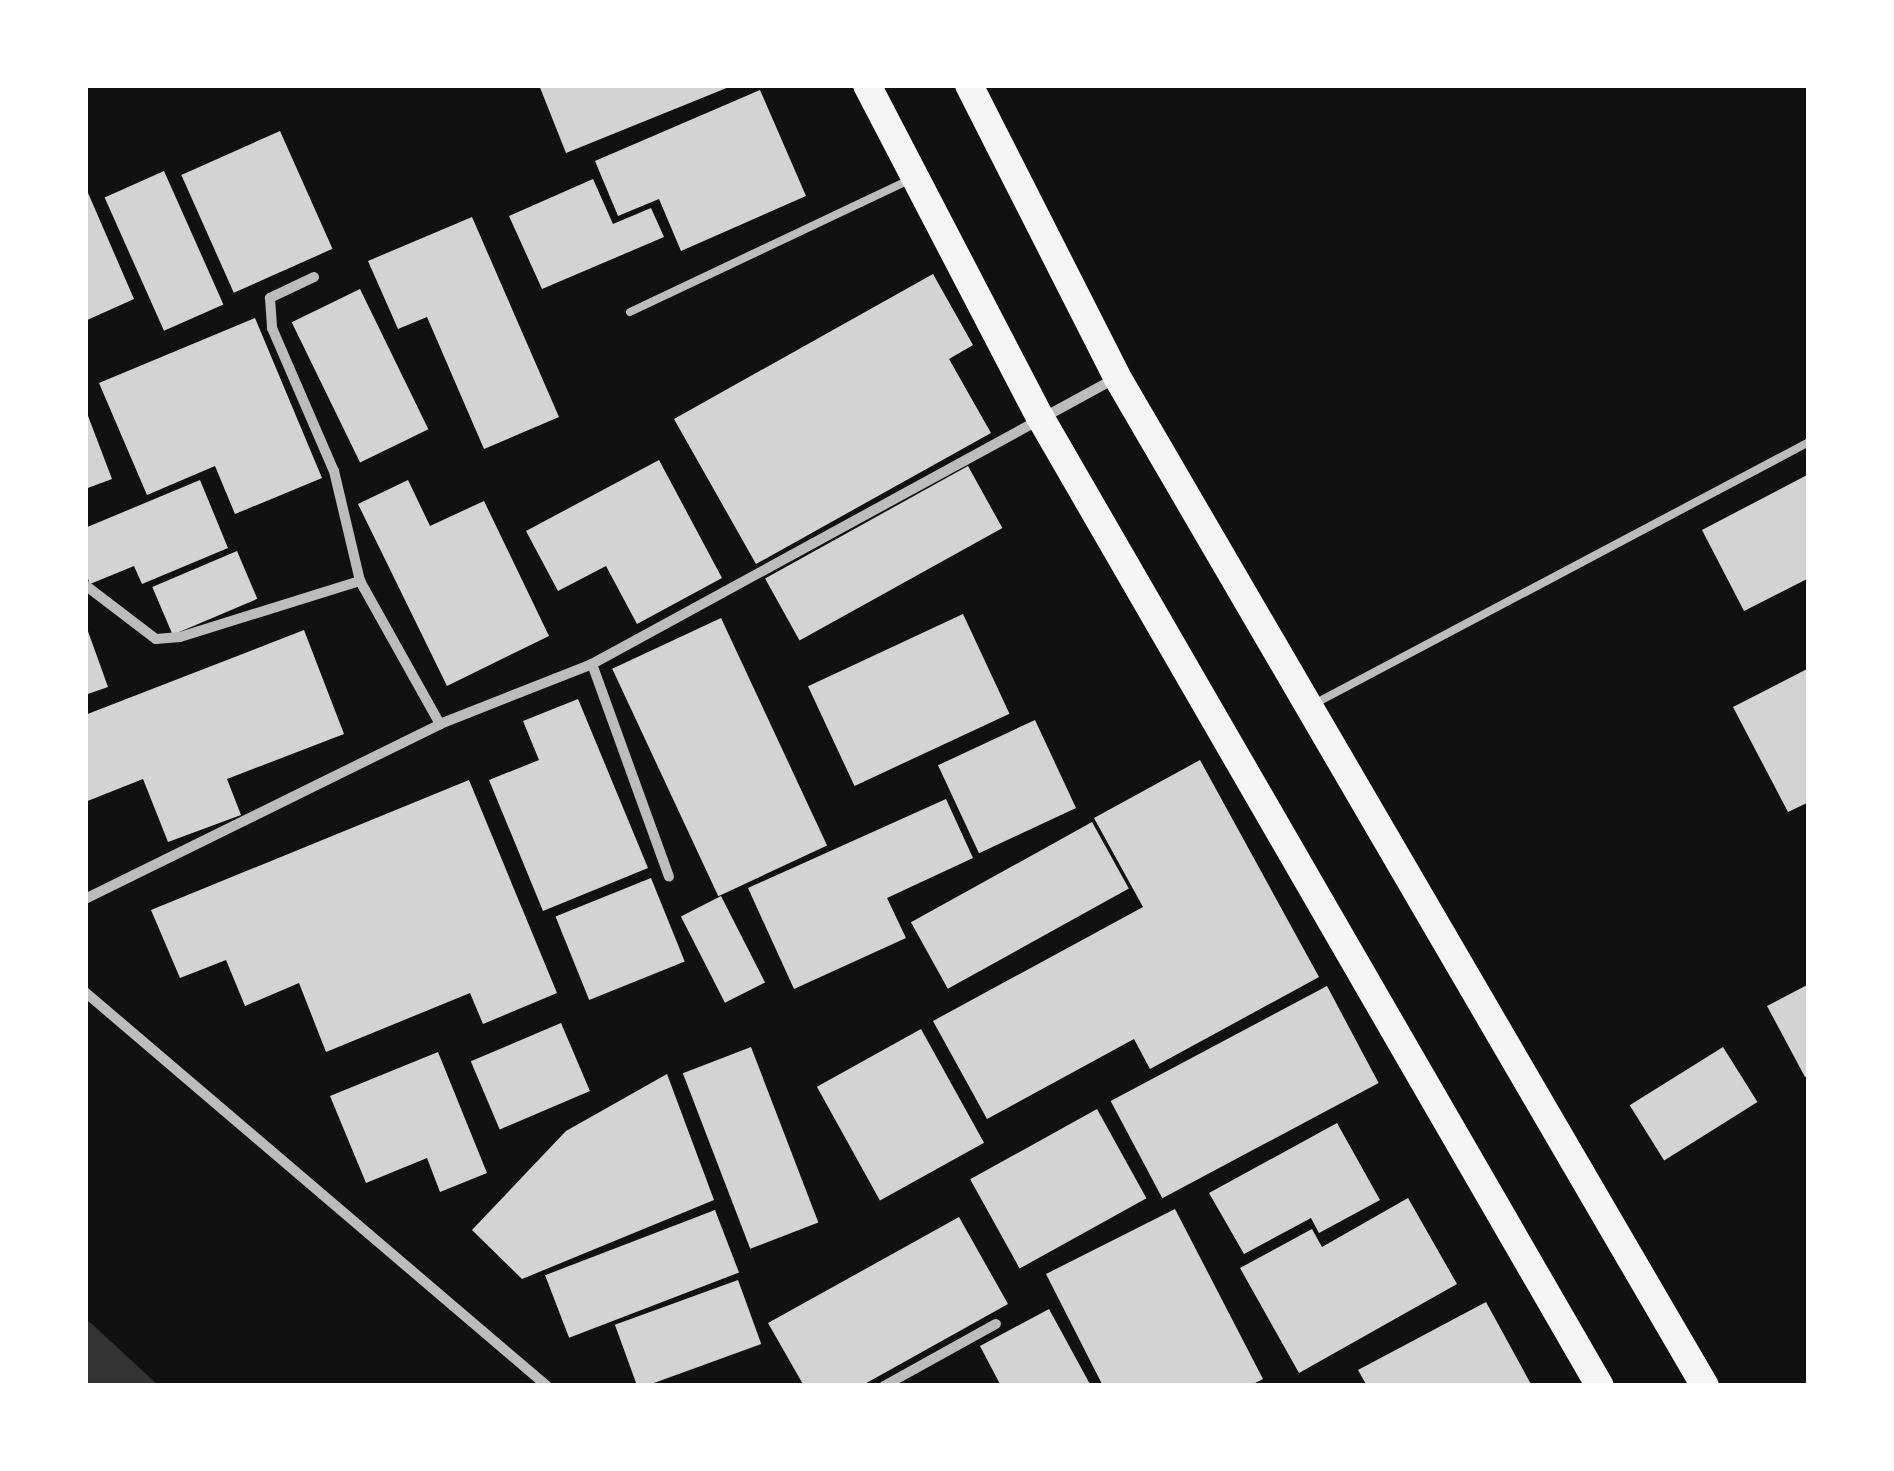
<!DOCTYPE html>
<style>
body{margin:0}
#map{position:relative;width:1894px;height:1471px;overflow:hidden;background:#111;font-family:"Open Sans",sans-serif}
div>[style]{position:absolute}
.water>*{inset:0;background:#333}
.building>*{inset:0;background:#d3d3d3;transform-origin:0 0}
.service>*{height:8px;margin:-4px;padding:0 4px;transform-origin:4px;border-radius:4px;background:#bcbcbc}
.minor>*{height:10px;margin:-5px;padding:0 5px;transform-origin:5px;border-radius:5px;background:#bcbcbc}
.trunk>*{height:28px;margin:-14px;padding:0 14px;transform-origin:14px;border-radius:14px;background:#f5f5f5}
span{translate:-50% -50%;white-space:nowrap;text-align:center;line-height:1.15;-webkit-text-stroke:9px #fff;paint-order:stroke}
.frame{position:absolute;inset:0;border:88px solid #fff;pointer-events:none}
</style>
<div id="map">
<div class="water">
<i style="clip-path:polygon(85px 1319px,92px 1324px,159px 1386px,85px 1386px)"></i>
</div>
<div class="building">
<i style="clip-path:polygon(539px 85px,734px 85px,566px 153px)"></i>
<i style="clip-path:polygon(760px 90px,806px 196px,681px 251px,659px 199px,618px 216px,595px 161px)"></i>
<i style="left:280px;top:131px;width:129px;height:108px;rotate:66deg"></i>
<i style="left:164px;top:171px;width:146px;height:65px;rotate:66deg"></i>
<i style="clip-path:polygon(593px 179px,613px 224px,651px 208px,664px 237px,542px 289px,509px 216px)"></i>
<i style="clip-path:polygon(85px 186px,134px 299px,85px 321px)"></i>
<i style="clip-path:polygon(472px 217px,559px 417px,484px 449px,427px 317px,398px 329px,368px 261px)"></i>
<i style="clip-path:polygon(933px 274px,973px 345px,949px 359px,991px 433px,756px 564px,674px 419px)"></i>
<i style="left:360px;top:289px;width:156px;height:76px;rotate:64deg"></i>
<i style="clip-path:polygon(255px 318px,322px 478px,235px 514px,215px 466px,147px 495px,99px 383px)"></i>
<i style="clip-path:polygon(85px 408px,112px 479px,85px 489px)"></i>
<i style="clip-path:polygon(659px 460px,722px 578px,637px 624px,606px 566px,558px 591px,526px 531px)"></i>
<i style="left:968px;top:466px;width:71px;height:232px;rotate:61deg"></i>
<i style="clip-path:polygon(1809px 474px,1809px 578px,1744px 611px,1702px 530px)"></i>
<i style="clip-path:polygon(200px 480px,228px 548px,142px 584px,134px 566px,90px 584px,85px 571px,85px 528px)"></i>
<i style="clip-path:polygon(408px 480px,430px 526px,484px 501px,549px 636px,447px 686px,358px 504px)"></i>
<i style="left:237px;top:551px;width:52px;height:92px;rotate:67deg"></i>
<i style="left:963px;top:614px;width:110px;height:171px;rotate:65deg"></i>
<i style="left:721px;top:618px;width:251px;height:120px;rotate:65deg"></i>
<i style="clip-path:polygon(85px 623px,108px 687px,85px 695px)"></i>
<i style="clip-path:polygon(304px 630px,344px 734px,227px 779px,241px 815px,168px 842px,143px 779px,85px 802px,85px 715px)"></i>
<i style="clip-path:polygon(1809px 668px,1809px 802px,1788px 812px,1733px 707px)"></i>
<i style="clip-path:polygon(578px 699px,648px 868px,543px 911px,489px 780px,539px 760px,523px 721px)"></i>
<i style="left:1035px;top:720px;width:97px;height:107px;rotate:65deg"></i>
<i style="clip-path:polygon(1200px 760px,1319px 977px,1150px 1069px,1134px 1039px,987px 1119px,933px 1021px,1143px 907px,1094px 818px)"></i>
<i style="clip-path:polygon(469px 780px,557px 993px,483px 1024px,470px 993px,326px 1052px,299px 983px,245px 1006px,226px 960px,180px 978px,151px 910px)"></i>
<i style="clip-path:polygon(946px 799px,973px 858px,887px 898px,906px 938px,794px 989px,748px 888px)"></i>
<i style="left:1092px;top:822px;width:76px;height:207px;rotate:61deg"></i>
<i style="left:651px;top:878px;width:90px;height:103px;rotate:68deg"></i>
<i style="left:721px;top:896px;width:97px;height:45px;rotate:63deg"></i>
<i style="clip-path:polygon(1809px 984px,1809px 1075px,1805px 1077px,1767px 1006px)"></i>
<i style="left:1327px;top:986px;width:110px;height:245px;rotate:62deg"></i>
<i style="left:561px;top:1023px;width:74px;height:98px;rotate:67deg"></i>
<i style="left:921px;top:1029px;width:130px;height:119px;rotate:61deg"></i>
<i style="left:751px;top:1047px;width:188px;height:73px;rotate:69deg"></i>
<i style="left:1723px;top:1047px;width:65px;height:110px;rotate:58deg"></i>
<i style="clip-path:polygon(438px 1052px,487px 1173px,440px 1192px,427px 1158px,366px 1183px,330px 1096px)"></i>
<i style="clip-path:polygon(667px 1074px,714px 1200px,522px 1279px,472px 1230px,566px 1131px)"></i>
<i style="left:1097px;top:1109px;width:102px;height:145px;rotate:61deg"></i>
<i style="clip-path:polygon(1337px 1123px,1380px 1200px,1319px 1233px,1311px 1218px,1244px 1254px,1209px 1193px)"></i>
<i style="clip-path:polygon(1408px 1198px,1457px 1284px,1299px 1373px,1240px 1268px,1312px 1229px,1322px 1247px)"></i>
<i style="clip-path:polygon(1175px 1209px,1263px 1379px,1249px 1386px,1103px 1386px,1046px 1274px)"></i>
<i style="left:715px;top:1210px;width:67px;height:182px;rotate:69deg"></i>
<i style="clip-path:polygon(959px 1217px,1008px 1304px,861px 1386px,804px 1386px,768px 1323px)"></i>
<i style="left:738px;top:1280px;width:68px;height:131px;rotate:70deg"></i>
<i style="clip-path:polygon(1486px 1302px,1532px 1386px,1367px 1386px,1358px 1370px)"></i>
<i style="clip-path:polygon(1049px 1309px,1091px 1386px,1001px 1386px,980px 1346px)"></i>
</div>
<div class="service">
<i style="left:630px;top:312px;width:309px;rotate:-25.3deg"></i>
<i style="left:1314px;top:704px;width:560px;rotate:-27.89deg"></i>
</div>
<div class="minor">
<i style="left:314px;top:277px;width:49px;rotate:154.5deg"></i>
<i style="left:270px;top:298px;width:30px;rotate:86deg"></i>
<i style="left:272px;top:328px;width:156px;rotate:66.6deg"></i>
<i style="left:334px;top:471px;width:113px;rotate:76.7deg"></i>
<i style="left:360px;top:581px;width:164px;rotate:60.8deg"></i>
<i style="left:85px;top:585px;width:89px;rotate:37.3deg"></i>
<i style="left:156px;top:639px;width:24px;rotate:-5deg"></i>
<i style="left:180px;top:637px;width:189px;rotate:-17.3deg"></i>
<i style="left:592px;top:664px;width:226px;rotate:70.1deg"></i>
<i style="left:85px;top:899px;width:396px;rotate:-26.2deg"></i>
<i style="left:440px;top:724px;width:163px;rotate:-21.5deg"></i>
<i style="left:592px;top:664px;width:595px;rotate:-28.63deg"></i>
<i style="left:85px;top:992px;width:607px;rotate:40.46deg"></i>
<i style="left:884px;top:1386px;width:128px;rotate:-29deg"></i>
</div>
<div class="trunk">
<i style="left:867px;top:85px;width:374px;rotate:62.5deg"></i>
<i style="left:1040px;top:417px;width:1119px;rotate:59.98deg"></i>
<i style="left:969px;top:85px;width:327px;rotate:63.1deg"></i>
<i style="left:1117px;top:377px;width:1168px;rotate:59.77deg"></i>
</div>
<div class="frame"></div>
</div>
